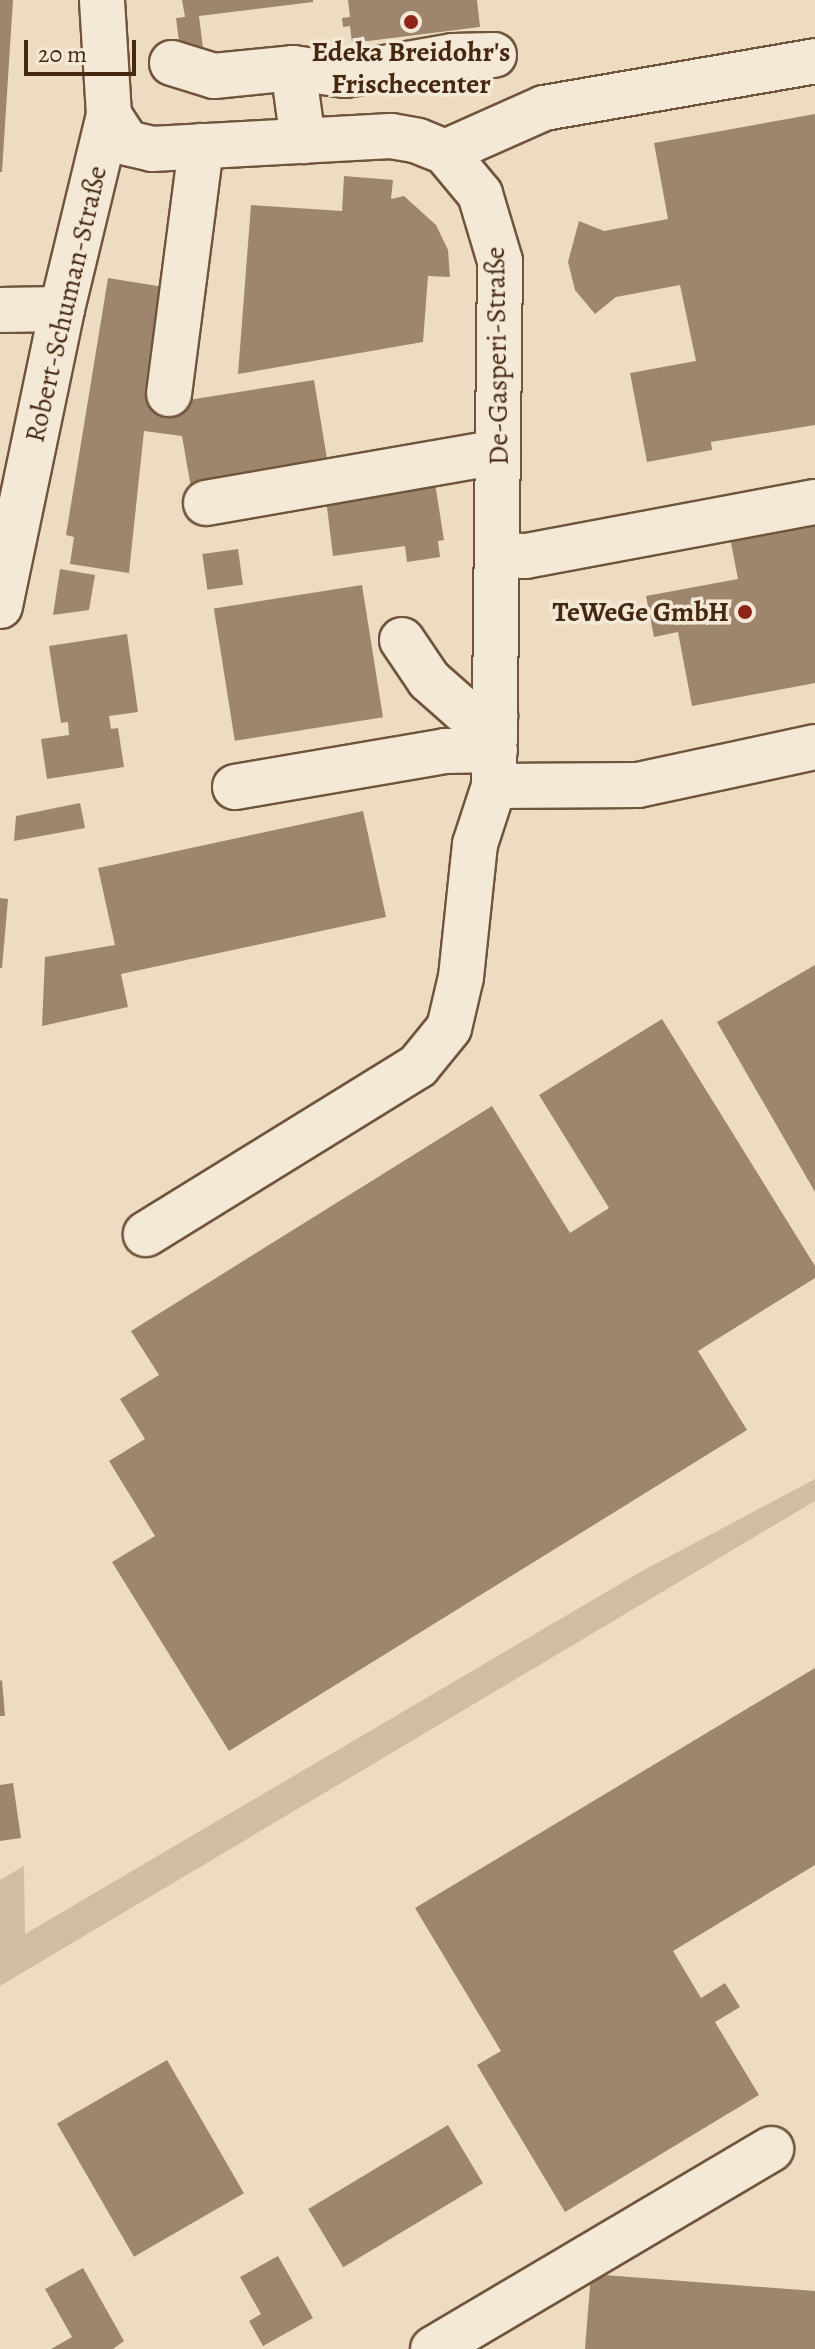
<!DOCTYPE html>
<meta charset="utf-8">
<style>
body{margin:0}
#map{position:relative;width:815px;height:2349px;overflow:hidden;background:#eedcc2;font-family:Alegreya,serif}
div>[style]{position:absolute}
.green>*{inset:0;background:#d1bda4}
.building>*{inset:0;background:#9d866d;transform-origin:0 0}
.roads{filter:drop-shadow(2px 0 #70553c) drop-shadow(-2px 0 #70553c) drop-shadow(0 2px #70553c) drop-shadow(0 -2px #70553c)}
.minor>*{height:44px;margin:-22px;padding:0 22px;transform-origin:22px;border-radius:22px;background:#f4e8d7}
.dots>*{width:22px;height:22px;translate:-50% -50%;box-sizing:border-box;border:4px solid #f4e8d7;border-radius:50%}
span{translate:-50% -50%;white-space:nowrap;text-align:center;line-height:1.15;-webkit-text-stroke:7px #f4e8d7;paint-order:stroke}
.poi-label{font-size:28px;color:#462810;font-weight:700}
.right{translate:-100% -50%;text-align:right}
.street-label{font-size:28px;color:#462810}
.scale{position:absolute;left:24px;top:40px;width:112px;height:36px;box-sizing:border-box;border:4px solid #462810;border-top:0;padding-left:10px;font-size:24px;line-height:28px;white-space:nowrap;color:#462810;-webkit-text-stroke:6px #f4e8d7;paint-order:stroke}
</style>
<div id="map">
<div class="green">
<i style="clip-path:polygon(815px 1479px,815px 1501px,0 1986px,0 1880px,24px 1866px,25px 1934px,642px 1571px)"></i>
</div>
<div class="building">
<i style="clip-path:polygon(0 0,13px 0,2px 172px,0 172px)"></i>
<i style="clip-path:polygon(182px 0,313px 0,313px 2px,199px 16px,203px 48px,180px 50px,176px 18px,185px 17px)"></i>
<i style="clip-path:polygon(348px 0,477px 0,480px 27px,352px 43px,350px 26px,343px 27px,342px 18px,350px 17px)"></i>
<i style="clip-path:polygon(815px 114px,815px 425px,711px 442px,712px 450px,647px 462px,630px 373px,696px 361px,680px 285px,616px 297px,595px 314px,575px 290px,568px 262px,579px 221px,604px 231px,668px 219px,654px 143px)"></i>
<i style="clip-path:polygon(344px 176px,393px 180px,391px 199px,404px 196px,436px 225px,448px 250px,450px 277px,428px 276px,423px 342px,238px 374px,251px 205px,342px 211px)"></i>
<i style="clip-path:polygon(108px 278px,170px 288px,151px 406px,314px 380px,328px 465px,191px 488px,182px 436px,144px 431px,129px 573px,70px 564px,74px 537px,66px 535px)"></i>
<i style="clip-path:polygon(435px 483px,444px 540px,438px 541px,440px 557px,407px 562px,405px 546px,333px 556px,326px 499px)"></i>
<i style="clip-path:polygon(815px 518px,815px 683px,692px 706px,678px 632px,654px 637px,646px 596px,738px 579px,729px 533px)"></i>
<i style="left:238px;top:549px;width:36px;height:36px;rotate:82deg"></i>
<i style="clip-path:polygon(60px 569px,95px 575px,89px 610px,53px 615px)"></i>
<i style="left:362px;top:585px;width:134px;height:150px;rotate:81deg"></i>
<i style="clip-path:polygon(127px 634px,138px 712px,109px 716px,111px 729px,118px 728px,124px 767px,47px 779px,41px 739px,69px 735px,68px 722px,61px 723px,49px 646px)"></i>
<i style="clip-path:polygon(80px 803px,85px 828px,14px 841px,16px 816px)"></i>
<i style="clip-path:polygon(363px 811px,386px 917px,121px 974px,128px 1007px,42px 1026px,45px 957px,115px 945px,98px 868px)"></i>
<i style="clip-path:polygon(0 898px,8px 899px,2px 968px,0 968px)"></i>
<i style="clip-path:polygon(815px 965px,815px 1192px,717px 1022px)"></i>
<i style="clip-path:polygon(662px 1019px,815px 1266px,815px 1278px,698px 1351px,747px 1430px,229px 1751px,112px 1562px,155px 1536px,109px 1461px,145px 1439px,120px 1399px,159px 1375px,131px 1331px,492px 1106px,570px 1233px,609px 1208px,539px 1095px)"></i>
<i style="clip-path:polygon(815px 1668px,815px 1865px,673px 1951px,701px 1998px,725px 1983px,740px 2007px,715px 2022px,759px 2095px,565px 2212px,477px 2065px,501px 2051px,415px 1908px)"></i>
<i style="clip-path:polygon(2px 1680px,5px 1716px,0 1716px,0 1681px)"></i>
<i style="clip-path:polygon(13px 1783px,21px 1838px,0 1841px,0 1785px)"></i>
<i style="left:167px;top:2060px;width:154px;height:127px;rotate:60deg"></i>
<i style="left:448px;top:2125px;width:68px;height:163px;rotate:59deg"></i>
<i style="clip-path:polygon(278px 2256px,313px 2318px,263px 2346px,249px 2321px,261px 2314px,240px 2277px)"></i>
<i style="clip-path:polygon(83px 2268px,124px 2341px,113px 2349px,51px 2349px,72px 2337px,45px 2289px)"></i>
<i style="clip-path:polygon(591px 2274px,815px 2291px,815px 2349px,585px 2349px)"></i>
</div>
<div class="roads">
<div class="minor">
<i style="left:172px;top:63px;width:44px;rotate:17.2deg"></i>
<i style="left:214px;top:76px;width:79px;rotate:-5.8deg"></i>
<i style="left:293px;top:68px;width:74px;rotate:82.2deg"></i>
<i style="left:293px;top:68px;width:52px;rotate:7.7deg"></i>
<i style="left:345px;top:75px;width:110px;rotate:-10deg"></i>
<i style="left:453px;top:56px;width:41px;rotate:-1.4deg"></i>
<i style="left:109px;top:115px;width:33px;rotate:57deg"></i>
<i style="left:127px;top:143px;width:26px;rotate:13deg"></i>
<i style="left:152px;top:149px;width:239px;rotate:-3.1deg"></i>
<i style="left:391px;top:136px;width:27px;rotate:10deg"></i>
<i style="left:418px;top:141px;width:29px;rotate:22deg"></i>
<i style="left:445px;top:152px;width:55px;rotate:50.2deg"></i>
<i style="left:480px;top:194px;width:70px;rotate:73.4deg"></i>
<i style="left:500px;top:261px;width:525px;rotate:90.65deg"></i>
<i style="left:494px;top:786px;width:61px;rotate:108.1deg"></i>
<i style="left:475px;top:844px;width:134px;rotate:96deg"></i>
<i style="left:461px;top:977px;width:52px;rotate:103.2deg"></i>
<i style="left:449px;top:1028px;width:49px;rotate:129.2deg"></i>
<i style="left:418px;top:1066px;width:320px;rotate:148.3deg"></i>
<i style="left:445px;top:152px;width:108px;rotate:-24deg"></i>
<i style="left:544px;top:108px;width:275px;rotate:-9.8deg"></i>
<i style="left:0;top:310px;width:62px;rotate:-0.9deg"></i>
<i style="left:169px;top:394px;width:250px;rotate:-82.6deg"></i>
<i style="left:206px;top:503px;width:296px;rotate:-9.9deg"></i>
<i style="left:498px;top:555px;width:28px;rotate:2deg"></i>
<i style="left:526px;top:556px;width:294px;rotate:-10.6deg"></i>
<i style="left:0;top:606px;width:303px;rotate:-78.2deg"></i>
<i style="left:62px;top:309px;width:200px;rotate:-76.4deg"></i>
<i style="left:109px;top:115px;width:115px;rotate:-93.5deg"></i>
<i style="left:402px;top:640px;width:48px;rotate:56deg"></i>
<i style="left:429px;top:680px;width:45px;rotate:41.4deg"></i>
<i style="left:463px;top:710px;width:33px;rotate:11deg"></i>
<i style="left:494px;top:786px;width:144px;rotate:-0.4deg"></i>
<i style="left:638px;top:785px;width:181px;rotate:-12.1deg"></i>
<i style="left:235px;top:787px;width:213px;rotate:-9.7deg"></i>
<i style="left:445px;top:751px;width:50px;rotate:-1.1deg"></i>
<i style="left:433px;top:2349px;width:393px;rotate:-30.6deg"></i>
</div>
</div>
<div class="dots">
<i style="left:411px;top:22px;background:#8f2418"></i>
<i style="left:745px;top:612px;background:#8f2418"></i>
</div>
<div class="poi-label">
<span style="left:411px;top:68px">Edeka Breidohr's<br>Frischecenter</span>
<span class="right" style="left:729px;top:612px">TeWeGe GmbH</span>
</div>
<div class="street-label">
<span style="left:66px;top:304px;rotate:-77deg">Robert-Schuman-Straße</span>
<span style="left:497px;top:356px;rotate:-91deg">De-Gasperi-Straße</span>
</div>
<div class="scale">20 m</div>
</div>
